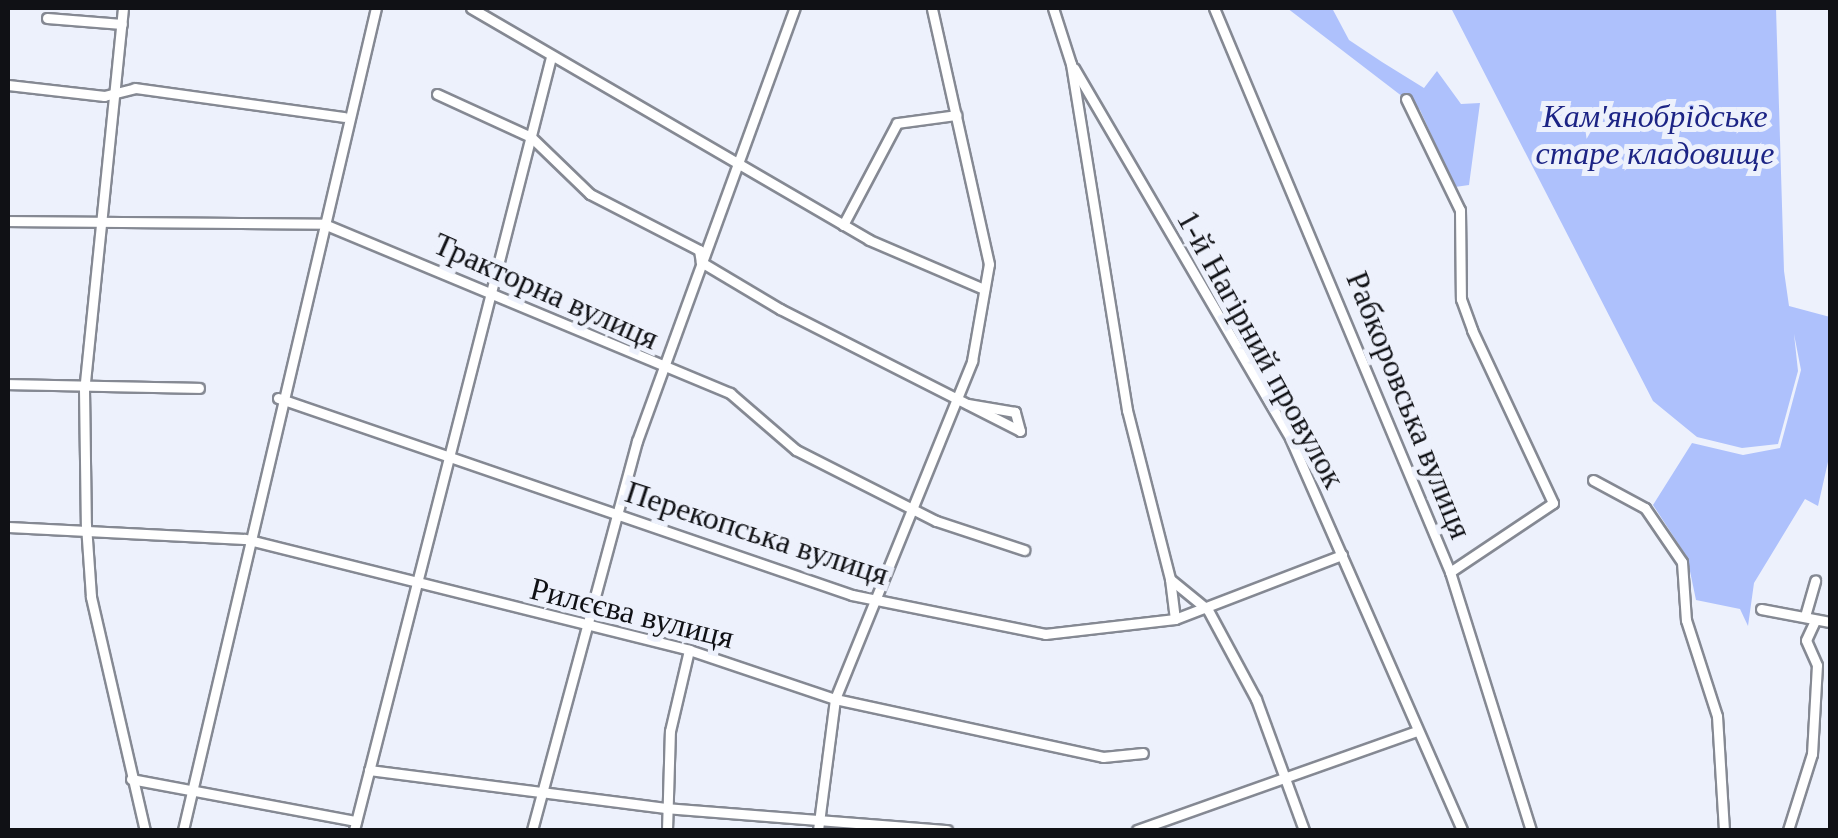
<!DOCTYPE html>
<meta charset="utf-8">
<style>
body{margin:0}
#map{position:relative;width:1838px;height:838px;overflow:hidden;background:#edf1fc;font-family:"Times New Roman",serif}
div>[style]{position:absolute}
.green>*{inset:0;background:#aec1fc}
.roads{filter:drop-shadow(2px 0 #858993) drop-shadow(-2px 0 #858993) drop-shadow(0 2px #858993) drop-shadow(0 -2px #858993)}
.minor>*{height:9px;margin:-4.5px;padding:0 4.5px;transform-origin:4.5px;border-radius:4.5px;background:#fff}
span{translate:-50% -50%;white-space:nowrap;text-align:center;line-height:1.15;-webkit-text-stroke:10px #edf1fc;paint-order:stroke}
.park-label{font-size:32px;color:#1c2485;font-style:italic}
.street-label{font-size:32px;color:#101115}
.frame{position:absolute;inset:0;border:10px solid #101115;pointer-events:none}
</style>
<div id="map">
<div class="green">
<i style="clip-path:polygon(1287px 8px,1332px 8px,1349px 40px,1382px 62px,1424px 88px,1437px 71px,1461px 104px,1480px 103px,1469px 185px,1455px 187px,1420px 110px)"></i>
<i style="clip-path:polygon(1451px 8px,1776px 8px,1784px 271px,1789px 306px,1830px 317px,1830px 453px,1818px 506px,1805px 499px,1754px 583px,1748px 626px,1740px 609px,1696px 600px,1687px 557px,1653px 505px,1692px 443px,1743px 455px,1780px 448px,1801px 370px,1794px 334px,1798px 371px,1778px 444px,1742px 448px,1697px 437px,1653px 401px)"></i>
</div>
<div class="roads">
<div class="minor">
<i style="left:123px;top:8px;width:383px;rotate:95.8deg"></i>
<i style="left:84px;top:389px;width:136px;rotate:89.2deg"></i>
<i style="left:86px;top:525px;width:72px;rotate:86deg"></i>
<i style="left:91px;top:597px;width:239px;rotate:77deg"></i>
<i style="left:471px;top:8px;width:461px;rotate:30.2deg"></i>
<i style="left:869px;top:240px;width:125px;rotate:23.1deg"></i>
<i style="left:1053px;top:8px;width:59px;rotate:72.2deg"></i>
<i style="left:1071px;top:64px;width:351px;rotate:80.8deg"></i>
<i style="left:1127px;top:410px;width:174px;rotate:75.7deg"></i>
<i style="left:1170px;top:579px;width:49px;rotate:39.2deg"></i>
<i style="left:1208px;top:610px;width:101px;rotate:61.7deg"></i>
<i style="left:1256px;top:699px;width:140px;rotate:69.9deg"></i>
<i style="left:1214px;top:8px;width:611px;rotate:67.29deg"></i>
<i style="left:1450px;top:572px;width:270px;rotate:72.6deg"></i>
<i style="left:47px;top:18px;width:75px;rotate:4.6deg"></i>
<i style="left:1074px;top:68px;width:428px;rotate:59.7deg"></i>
<i style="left:1290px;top:438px;width:428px;rotate:66.3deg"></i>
<i style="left:8px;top:85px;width:97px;rotate:6.5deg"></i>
<i style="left:104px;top:96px;width:32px;rotate:-14deg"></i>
<i style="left:135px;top:88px;width:211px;rotate:7.9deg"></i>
<i style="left:437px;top:94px;width:103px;rotate:24.6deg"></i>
<i style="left:531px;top:137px;width:82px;rotate:44deg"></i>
<i style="left:590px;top:194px;width:123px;rotate:27.2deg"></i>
<i style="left:699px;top:250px;width:12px;rotate:81deg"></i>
<i style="left:701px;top:262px;width:92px;rotate:30.7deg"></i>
<i style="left:780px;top:309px;width:269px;rotate:26.9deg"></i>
<i style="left:1020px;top:431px;width:20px;rotate:-105deg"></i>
<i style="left:1015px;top:412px;width:48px;rotate:-170.3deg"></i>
<i style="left:1406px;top:99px;width:123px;rotate:64.1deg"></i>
<i style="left:1460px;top:210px;width:89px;rotate:89.4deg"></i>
<i style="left:1461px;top:299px;width:33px;rotate:70deg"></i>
<i style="left:1472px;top:330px;width:191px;rotate:64.9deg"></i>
<i style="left:1553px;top:503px;width:124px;rotate:146.2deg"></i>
<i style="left:8px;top:221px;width:316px;rotate:0.5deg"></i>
<i style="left:324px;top:224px;width:440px;rotate:22.6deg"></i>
<i style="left:730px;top:393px;width:87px;rotate:40.8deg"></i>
<i style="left:796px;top:450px;width:157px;rotate:26.9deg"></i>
<i style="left:936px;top:521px;width:93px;rotate:18.2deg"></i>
<i style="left:843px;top:225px;width:115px;rotate:-62.1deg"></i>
<i style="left:897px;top:123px;width:60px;rotate:-7.7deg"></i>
<i style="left:8px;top:384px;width:191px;rotate:1.2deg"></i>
<i style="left:278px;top:398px;width:607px;rotate:18.94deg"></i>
<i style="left:852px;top:595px;width:197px;rotate:11.4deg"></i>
<i style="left:1045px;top:634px;width:131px;rotate:-6.6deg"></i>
<i style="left:1175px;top:619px;width:179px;rotate:-21deg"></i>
<i style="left:1593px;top:480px;width:59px;rotate:28.3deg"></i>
<i style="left:1645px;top:508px;width:65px;rotate:55.6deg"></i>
<i style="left:1682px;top:562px;width:58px;rotate:86.1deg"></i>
<i style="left:1686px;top:620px;width:101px;rotate:72.1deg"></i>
<i style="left:1717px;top:716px;width:114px;rotate:86.5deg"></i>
<i style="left:8px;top:527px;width:237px;rotate:2.9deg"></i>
<i style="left:245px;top:539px;width:458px;rotate:14deg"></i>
<i style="left:689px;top:650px;width:154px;rotate:18.6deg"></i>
<i style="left:835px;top:699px;width:274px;rotate:12.2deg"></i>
<i style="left:1103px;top:757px;width:40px;rotate:-5.7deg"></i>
<i style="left:1170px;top:579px;width:40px;rotate:82.9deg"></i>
<i style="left:1761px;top:609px;width:70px;rotate:10.7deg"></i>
<i style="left:1805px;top:616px;width:37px;rotate:-74deg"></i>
<i style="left:369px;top:770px;width:299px;rotate:7.3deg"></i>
<i style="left:666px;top:808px;width:282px;rotate:4.5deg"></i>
<i style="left:131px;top:779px;width:229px;rotate:10.6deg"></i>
<i style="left:183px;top:830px;width:844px;rotate:-76.79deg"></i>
<i style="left:354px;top:830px;width:798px;rotate:-75.7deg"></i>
<i style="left:532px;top:830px;width:403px;rotate:-74.9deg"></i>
<i style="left:637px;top:441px;width:461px;rotate:-70deg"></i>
<i style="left:667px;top:830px;width:99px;rotate:-88.3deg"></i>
<i style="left:670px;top:731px;width:83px;rotate:-76.8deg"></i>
<i style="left:818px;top:830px;width:132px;rotate:-82.6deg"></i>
<i style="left:835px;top:699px;width:365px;rotate:-67.9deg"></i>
<i style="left:972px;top:361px;width:98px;rotate:-80.1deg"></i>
<i style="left:989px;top:264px;width:262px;rotate:-102.6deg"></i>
<i style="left:1137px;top:830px;width:296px;rotate:-19.5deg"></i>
<i style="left:1788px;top:830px;width:80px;rotate:-72.5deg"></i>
<i style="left:1812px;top:754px;width:89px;rotate:-86.8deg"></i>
<i style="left:1817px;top:665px;width:27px;rotate:-114deg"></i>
<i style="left:1806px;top:640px;width:21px;rotate:-65deg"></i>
</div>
</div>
<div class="park-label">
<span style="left:1655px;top:135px">Кам'янобрідське<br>старе кладовище</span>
</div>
<div class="street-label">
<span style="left:546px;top:291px;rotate:24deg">Тракторна вулиця</span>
<span style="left:1261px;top:349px;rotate:61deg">1-й Нагірний провулок</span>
<span style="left:1409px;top:405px;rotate:68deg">Рабкоровська вулиця</span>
<span style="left:757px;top:533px;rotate:18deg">Перекопська вулиця</span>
<span style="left:632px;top:613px;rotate:14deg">Рилєєва вулиця</span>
</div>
<div class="frame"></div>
</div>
